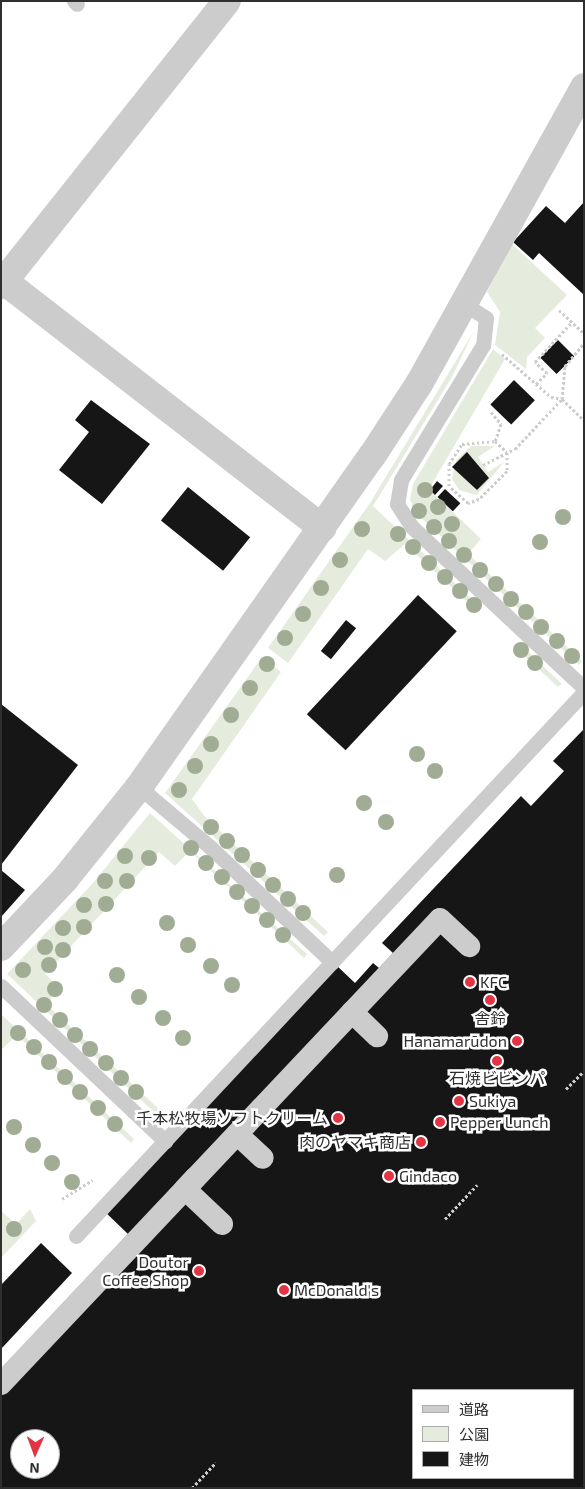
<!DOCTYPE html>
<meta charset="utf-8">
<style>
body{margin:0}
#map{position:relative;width:585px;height:1489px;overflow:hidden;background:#fff;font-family:"Exo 2","Noto Sans JP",sans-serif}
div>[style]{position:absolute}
.green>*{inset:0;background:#e5ecdd}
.building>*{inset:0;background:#161616;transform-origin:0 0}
.path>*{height:3px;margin-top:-1.5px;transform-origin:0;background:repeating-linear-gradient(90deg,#ccc 0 2.5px,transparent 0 5px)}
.service>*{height:15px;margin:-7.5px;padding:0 7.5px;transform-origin:7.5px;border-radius:7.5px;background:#ccc}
.pedestrian>*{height:22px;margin:-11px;padding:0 11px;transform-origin:11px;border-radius:11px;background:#ccc}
.tertiary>*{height:28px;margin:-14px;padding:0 14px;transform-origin:14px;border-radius:14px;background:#ccc}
.trees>*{width:16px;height:16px;margin:-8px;border-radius:50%;background:#a0ad94}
.dots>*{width:14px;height:14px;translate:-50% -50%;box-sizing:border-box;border:2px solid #fff;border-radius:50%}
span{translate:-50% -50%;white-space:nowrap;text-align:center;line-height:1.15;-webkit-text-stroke:5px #fff;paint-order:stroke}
.poi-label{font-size:16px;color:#2f2f2f}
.left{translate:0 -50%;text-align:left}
.right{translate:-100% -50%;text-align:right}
.frame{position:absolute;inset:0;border:2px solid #2f2f2f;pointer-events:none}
.legend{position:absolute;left:412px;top:1389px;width:162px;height:90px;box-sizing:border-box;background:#fff;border:1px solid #acacac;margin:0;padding:6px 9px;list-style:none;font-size:15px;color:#2f2f2f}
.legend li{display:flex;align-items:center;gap:10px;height:25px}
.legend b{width:25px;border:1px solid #acacac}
.north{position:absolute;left:10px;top:1429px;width:50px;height:50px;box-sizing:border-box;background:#fff;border:1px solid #acacac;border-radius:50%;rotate:182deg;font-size:14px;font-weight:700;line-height:20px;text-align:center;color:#2f2f2f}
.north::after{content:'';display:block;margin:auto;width:18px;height:22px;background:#e23442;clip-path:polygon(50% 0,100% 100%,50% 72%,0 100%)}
</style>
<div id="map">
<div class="green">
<i style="clip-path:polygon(511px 243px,567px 295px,535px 328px,545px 338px,527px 357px,526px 369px,495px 345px,500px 312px,487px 292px)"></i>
<i style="clip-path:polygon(474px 331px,452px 377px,373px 506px,480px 607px,477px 611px,405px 544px,385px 561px,368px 549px,288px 663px,268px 648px,370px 503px)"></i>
<i style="clip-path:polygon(493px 349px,505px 359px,429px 489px,481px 539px,468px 554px,582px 661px,579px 665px,417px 514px,410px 500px,413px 484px)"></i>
<i style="clip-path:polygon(471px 446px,495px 446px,478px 457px,488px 472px,504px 462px,477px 495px,459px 490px,452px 479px,456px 460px)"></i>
<i style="clip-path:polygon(521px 645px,562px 684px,558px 687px,517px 649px)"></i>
<i style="clip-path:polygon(262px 657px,281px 672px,192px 799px,205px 817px,328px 932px,324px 936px,165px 793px)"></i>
<i style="clip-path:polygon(150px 813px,307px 954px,304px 958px,190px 851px,175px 866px,159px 852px,45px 974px,60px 988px,46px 1004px,161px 1111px,157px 1115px,7px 974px,93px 883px)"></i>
<i style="clip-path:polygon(1px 1014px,134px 1139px,131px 1143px,17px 1035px,1px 1050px)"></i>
<i style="clip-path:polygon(30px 1209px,36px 1221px,1px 1258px,1px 1211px,16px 1224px)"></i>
</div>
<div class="building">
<i style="clip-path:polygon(584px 202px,584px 295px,539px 253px,533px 260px,513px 242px,546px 206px,565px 223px)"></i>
<i style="left:558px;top:340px;width:23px;height:25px;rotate:45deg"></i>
<i style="left:514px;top:380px;width:29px;height:34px;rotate:44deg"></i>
<i style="clip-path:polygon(91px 400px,150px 444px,102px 504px,59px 470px,89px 432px,75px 420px)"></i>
<i style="clip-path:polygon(467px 452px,489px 478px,477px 490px,452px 467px)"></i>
<i style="clip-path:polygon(437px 481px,443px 486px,435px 495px,430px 490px)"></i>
<i style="left:188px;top:487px;width:80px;height:43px;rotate:39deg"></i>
<i style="left:445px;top:489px;width:21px;height:11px;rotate:43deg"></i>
<i style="left:418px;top:595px;width:53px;height:163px;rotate:43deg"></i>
<i style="left:346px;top:620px;width:13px;height:40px;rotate:39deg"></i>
<i style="clip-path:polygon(1px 704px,78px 765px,1px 865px)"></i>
<i style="clip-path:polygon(evenodd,584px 729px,584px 1488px,1px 1488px,1px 1369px,128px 1234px,102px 1209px,334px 963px,355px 983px,373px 963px,379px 968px,393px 953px,382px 943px,521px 796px,531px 806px,564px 771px,553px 761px,584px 729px,414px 1390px,574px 1390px,574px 1478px,414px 1478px,414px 1390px,584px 729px,20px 1439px,50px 1439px,50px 1469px,20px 1469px,20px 1439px)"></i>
<i style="clip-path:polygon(1px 870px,25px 890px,1px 917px)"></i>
<i style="clip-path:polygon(41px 1243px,72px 1273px,1px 1349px,1px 1285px)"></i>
</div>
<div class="path">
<i style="left:559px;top:310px;width:34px;rotate:43deg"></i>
<i style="left:502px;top:354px;width:65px;rotate:41.3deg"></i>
<i style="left:551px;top:397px;width:11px;rotate:10deg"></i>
<i style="left:562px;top:399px;width:33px;rotate:-85deg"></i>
<i style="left:565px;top:366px;width:30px;rotate:-50deg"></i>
<i style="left:536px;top:384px;width:16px;rotate:-45deg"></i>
<i style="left:547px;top:373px;width:16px;rotate:-137deg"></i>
<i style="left:535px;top:362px;width:54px;rotate:-47.2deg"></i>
<i style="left:491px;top:412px;width:16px;rotate:50deg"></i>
<i style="left:501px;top:424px;width:18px;rotate:109deg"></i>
<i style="left:495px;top:441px;width:16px;rotate:43deg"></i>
<i style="left:507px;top:452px;width:19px;rotate:90deg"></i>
<i style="left:507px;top:471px;width:40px;rotate:135deg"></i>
<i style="left:479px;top:499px;width:12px;rotate:160deg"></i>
<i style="left:468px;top:503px;width:25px;rotate:-138deg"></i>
<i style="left:449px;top:486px;width:22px;rotate:-90deg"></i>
<i style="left:449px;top:464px;width:24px;rotate:-57deg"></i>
<i style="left:462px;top:444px;width:33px;rotate:-5deg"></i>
<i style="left:483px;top:465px;width:36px;rotate:-27deg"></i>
<i style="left:515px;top:449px;width:69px;rotate:-46.8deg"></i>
<i style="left:562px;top:399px;width:30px;rotate:44deg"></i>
<i style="left:566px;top:1089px;width:25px;rotate:-45deg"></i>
<i style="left:62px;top:1199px;width:36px;rotate:-32deg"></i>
<i style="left:445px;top:1219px;width:47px;rotate:-46.7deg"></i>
<i style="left:192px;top:1488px;width:35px;rotate:-47deg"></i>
</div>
<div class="service">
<i style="left:74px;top:1px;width:4px;rotate:45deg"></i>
<i style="left:463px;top:303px;width:27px;rotate:33deg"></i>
<i style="left:486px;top:318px;width:27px;rotate:96deg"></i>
<i style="left:483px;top:345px;width:158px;rotate:121.3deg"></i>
<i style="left:401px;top:480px;width:24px;rotate:99deg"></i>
<i style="left:397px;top:504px;width:27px;rotate:57deg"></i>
<i style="left:412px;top:527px;width:236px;rotate:43.1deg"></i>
<i style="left:139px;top:787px;width:93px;rotate:40.2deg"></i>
<i style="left:210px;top:847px;width:168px;rotate:43.3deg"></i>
<i style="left:1px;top:986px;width:226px;rotate:43.4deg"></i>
<i style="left:76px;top:1236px;width:744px;rotate:-46.96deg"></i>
</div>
<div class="pedestrian">
<i style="left:352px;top:1012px;width:35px;rotate:44deg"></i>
<i style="left:237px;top:1134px;width:35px;rotate:43deg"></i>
<i style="left:195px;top:1178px;width:15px;rotate:132deg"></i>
<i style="left:185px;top:1189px;width:51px;rotate:43.4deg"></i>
<i style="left:1px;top:1384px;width:639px;rotate:-46.65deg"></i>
<i style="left:440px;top:919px;width:40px;rotate:43deg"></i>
</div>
<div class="tertiary">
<i style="left:4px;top:281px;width:403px;rotate:37.8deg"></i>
<i style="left:1px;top:285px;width:363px;rotate:-51.5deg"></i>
<i style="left:1px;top:947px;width:93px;rotate:-46.7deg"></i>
<i style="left:65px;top:879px;width:118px;rotate:-51.2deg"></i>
<i style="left:139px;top:787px;width:405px;rotate:-54.9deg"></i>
<i style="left:372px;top:456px;width:86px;rotate:-56.9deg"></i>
<i style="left:419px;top:384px;width:340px;rotate:-60.9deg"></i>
</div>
<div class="trees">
<i style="left:425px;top:490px"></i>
<i style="left:438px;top:507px"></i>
<i style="left:419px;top:511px"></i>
<i style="left:563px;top:517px"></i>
<i style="left:452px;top:524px"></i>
<i style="left:434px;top:527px"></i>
<i style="left:362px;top:529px"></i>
<i style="left:398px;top:534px"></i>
<i style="left:449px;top:541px"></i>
<i style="left:540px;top:542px"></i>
<i style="left:413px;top:547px"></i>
<i style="left:464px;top:555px"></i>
<i style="left:340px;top:560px"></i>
<i style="left:429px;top:563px"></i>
<i style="left:480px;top:570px"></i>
<i style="left:445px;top:577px"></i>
<i style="left:496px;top:584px"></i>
<i style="left:321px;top:588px"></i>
<i style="left:460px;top:591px"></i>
<i style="left:511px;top:599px"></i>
<i style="left:474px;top:605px"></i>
<i style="left:526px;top:612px"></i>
<i style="left:303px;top:614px"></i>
<i style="left:541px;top:627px"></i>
<i style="left:285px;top:638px"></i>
<i style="left:557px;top:641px"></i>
<i style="left:521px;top:650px"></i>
<i style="left:572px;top:656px"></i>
<i style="left:535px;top:663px"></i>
<i style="left:267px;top:664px"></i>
<i style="left:250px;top:688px"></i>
<i style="left:231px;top:715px"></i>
<i style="left:211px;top:744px"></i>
<i style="left:417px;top:754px"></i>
<i style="left:195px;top:766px"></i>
<i style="left:435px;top:771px"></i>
<i style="left:179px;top:790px"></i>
<i style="left:364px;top:803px"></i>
<i style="left:386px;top:822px"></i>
<i style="left:211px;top:827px"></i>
<i style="left:227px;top:841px"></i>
<i style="left:191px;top:848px"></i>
<i style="left:242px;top:855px"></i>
<i style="left:125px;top:856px"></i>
<i style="left:149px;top:858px"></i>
<i style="left:206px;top:863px"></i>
<i style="left:258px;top:870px"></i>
<i style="left:337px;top:875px"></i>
<i style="left:222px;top:877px"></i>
<i style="left:105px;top:881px"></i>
<i style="left:127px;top:881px"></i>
<i style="left:273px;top:885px"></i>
<i style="left:237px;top:892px"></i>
<i style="left:288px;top:899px"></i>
<i style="left:106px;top:904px"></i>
<i style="left:84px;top:905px"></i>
<i style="left:252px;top:906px"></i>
<i style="left:303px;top:913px"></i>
<i style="left:267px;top:920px"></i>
<i style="left:167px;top:923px"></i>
<i style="left:84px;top:927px"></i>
<i style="left:63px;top:928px"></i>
<i style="left:283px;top:935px"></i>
<i style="left:188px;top:945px"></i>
<i style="left:45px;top:947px"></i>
<i style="left:63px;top:950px"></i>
<i style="left:49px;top:965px"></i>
<i style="left:211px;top:966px"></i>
<i style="left:23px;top:970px"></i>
<i style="left:117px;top:975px"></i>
<i style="left:232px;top:985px"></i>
<i style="left:55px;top:989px"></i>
<i style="left:139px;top:997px"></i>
<i style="left:44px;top:1005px"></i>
<i style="left:163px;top:1018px"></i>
<i style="left:60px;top:1020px"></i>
<i style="left:18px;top:1033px"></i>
<i style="left:75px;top:1035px"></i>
<i style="left:183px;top:1038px"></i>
<i style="left:34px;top:1047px"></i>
<i style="left:90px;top:1049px"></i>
<i style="left:49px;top:1062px"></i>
<i style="left:106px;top:1063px"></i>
<i style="left:65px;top:1077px"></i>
<i style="left:121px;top:1078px"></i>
<i style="left:80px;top:1092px"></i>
<i style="left:136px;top:1092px"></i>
<i style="left:98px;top:1108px"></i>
<i style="left:115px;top:1124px"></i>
<i style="left:14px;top:1127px"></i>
<i style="left:33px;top:1145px"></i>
<i style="left:52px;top:1163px"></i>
<i style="left:72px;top:1182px"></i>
<i style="left:14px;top:1229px"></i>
</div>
<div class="dots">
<i style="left:470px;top:982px;background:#e23442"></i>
<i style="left:490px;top:1000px;background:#e23442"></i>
<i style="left:517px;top:1041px;background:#e23442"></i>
<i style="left:497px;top:1061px;background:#e23442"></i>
<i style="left:459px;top:1101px;background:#e23442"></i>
<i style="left:338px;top:1118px;background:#e23442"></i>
<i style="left:440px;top:1122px;background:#e23442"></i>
<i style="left:421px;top:1142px;background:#e23442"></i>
<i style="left:389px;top:1176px;background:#e23442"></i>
<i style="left:199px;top:1271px;background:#e23442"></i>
<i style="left:284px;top:1290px;background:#e23442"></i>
</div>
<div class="poi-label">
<span class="left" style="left:480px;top:982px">KFC</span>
<span style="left:490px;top:1018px">舎鈴</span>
<span class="right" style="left:507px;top:1041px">Hanamarūdon</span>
<span style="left:497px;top:1078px">石焼ビビンパ</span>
<span class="left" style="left:469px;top:1101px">Sukiya</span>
<span class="right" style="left:328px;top:1118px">千本松牧場ソフトクリーム</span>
<span class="left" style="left:450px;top:1122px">Pepper Lunch</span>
<span class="right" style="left:411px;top:1142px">肉のヤマキ商店</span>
<span class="left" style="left:399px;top:1176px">Gindaco</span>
<span class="right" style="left:189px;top:1271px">Doutor<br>Coffee Shop</span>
<span class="left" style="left:294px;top:1290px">McDonald's</span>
</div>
<div class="frame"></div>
<ul class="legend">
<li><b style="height:6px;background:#ccc"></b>道路</li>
<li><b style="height:14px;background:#e5ecdd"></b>公園</li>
<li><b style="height:14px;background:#161616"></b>建物</li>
</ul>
<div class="north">N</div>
</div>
